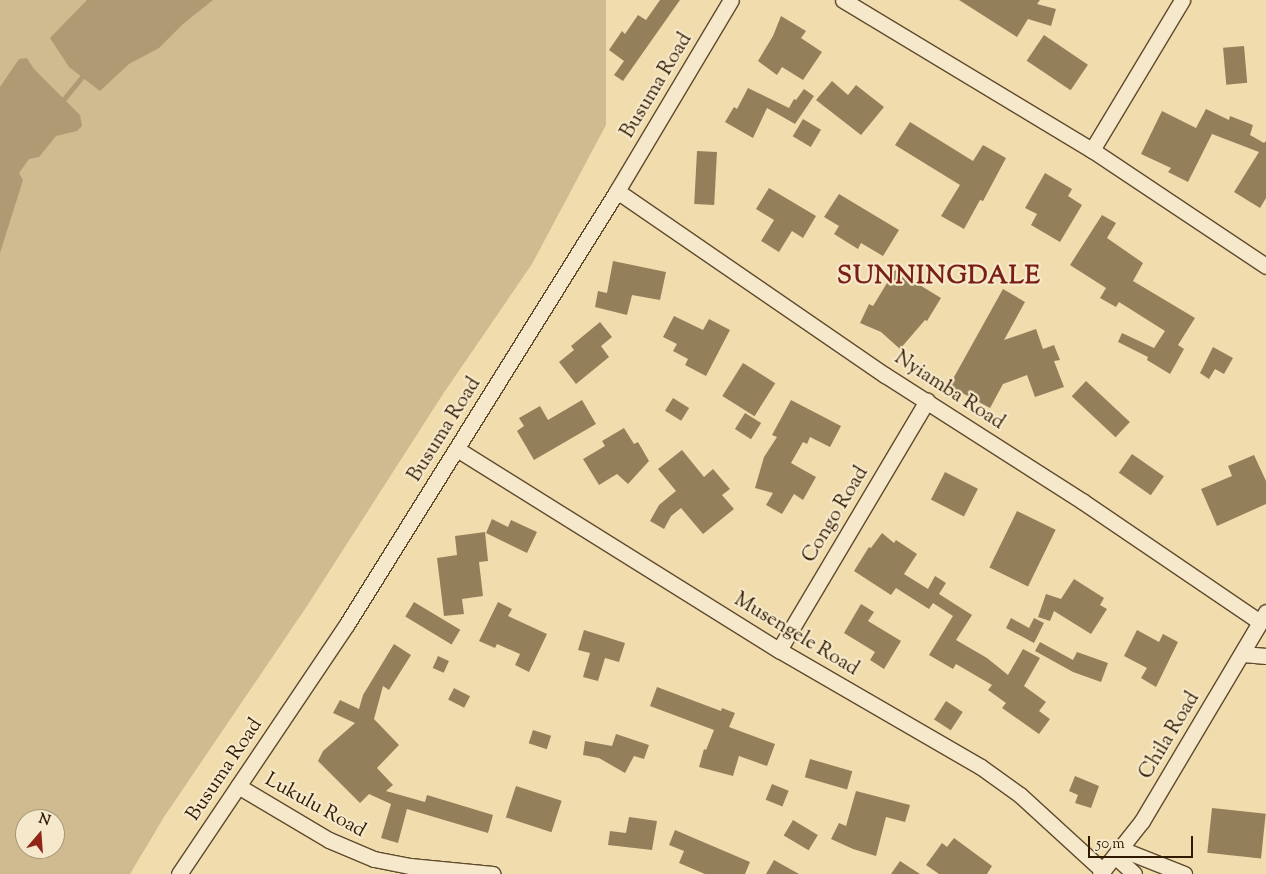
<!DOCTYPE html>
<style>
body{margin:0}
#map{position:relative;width:1266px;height:874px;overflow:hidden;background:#f1dcad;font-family:"Sorts Mill Goudy",serif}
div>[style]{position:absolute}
.green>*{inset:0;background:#d0bb90}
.water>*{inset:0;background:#af9a73}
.stream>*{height:4.5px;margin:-2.25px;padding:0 2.25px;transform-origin:2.25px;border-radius:2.25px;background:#af9a73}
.building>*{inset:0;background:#947f5b;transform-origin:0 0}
.roads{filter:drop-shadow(1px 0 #604a2e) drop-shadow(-1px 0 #604a2e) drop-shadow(0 1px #604a2e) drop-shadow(0 -1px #604a2e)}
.minor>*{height:15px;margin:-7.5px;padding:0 7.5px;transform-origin:7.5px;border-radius:7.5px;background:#f6e8ca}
span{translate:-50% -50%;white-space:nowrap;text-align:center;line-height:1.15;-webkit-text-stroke:4.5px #f6e8ca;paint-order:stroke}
.street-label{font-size:20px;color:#301a03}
.district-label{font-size:25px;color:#7a1f14;font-weight:700;letter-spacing:1px}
.north{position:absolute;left:15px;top:809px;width:50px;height:50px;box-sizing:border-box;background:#f6e8ca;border:1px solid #a7967a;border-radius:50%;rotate:18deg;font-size:14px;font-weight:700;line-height:20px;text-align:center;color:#301a03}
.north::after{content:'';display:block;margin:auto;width:18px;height:22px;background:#8f2418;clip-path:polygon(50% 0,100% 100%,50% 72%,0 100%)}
.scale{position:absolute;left:1088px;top:836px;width:105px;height:22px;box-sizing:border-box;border:2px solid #301a03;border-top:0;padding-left:6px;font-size:15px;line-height:18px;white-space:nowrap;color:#301a03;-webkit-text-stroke:4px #f6e8ca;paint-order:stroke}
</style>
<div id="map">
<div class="green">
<i style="clip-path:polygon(evenodd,0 0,606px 0,606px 125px,532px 264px,443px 394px,307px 606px,164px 817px,130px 874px,0 874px,0 0,25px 819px,55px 819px,55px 849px,25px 849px,25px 819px)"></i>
</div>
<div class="water">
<i style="clip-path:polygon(87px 0,213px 0,183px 24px,159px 48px,129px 64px,100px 91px,69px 67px,50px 38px)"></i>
<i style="clip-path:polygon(27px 58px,34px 69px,80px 115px,82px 126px,77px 131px,56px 136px,39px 157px,29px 159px,19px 173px,23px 180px,0 253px,0 87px,19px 59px)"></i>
</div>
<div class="stream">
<i style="left:60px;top:104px;width:38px;rotate:-51deg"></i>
</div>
<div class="building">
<i style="clip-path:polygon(660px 0,680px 0,623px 81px,614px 75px,624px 61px,609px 50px,622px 31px,625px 34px,638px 15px,646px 20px)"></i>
<i style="clip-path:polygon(959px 0,1040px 0,1037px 4px,1056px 9px,1051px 26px,1028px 19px,1017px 37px)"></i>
<i style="clip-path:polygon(781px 16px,806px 31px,801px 38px,822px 52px,803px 80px,782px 67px,777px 75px,758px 61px,773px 36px)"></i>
<i style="left:1044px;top:35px;width:53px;height:31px;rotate:34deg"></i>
<i style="left:1244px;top:46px;width:37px;height:21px;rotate:85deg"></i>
<i style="clip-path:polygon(832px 81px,848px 95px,856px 85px,884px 107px,861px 135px,816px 100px)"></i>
<i style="clip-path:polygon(748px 88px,789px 108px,794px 99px,796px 100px,804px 89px,814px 96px,795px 124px,767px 108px,753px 138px,725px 122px,734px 107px,737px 109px)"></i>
<i style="clip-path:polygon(1206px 109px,1229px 120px,1230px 116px,1253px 125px,1250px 135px,1264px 143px,1266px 141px,1266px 198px,1260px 208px,1234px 192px,1259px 152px,1212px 134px,1188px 182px,1168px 172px,1171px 168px,1141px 154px,1162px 111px,1196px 128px)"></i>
<i style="left:803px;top:119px;width:21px;height:20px;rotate:31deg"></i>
<i style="clip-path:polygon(910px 122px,973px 161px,983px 145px,1006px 158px,983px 201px,980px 200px,964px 229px,941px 216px,960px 185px,895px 145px)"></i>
<i style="left:697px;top:151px;width:20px;height:53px;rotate:3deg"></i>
<i style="clip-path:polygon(1045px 173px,1072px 189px,1068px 196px,1082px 205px,1060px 242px,1031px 225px,1037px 214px,1025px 208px)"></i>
<i style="clip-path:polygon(769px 188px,816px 216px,803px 238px,792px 231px,779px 252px,761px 241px,774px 220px,756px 209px)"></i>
<i style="clip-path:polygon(839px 194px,899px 230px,883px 256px,861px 243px,858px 249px,834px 234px,839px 226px,824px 217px)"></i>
<i style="clip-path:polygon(1102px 215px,1116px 223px,1107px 238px,1143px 263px,1133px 281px,1195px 318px,1178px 345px,1184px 349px,1170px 374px,1147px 360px,1148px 357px,1118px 342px,1122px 333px,1154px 348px,1165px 331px,1119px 302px,1116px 307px,1100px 298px,1106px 288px,1070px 265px)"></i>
<i style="clip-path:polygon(613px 261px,666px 272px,660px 300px,632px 295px,627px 315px,595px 307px,598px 291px,607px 293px)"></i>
<i style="clip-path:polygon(895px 270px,941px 298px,927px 321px,925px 320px,900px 349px,881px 332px,860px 323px,869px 304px,873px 306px)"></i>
<i style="clip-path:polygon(1003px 289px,1025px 302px,1004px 340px,1036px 329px,1043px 349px,1054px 345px,1060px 360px,1054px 361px,1064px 387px,1035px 397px,1027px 375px,1003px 384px,990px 408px,949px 386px)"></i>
<i style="clip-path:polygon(674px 316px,703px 330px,709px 319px,730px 330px,706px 376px,685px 365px,688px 359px,673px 351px,677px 344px,663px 337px)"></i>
<i style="clip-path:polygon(600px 322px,612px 337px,601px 346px,609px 357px,576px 384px,559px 362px,574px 350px,571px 346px)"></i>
<i style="clip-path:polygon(1213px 347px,1233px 358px,1224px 374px,1215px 369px,1209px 379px,1200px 373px)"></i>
<i style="left:743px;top:363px;width:38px;height:39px;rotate:32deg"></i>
<i style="left:1086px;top:381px;width:60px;height:21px;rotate:43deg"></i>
<i style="left:673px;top:398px;width:19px;height:15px;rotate:32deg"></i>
<i style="clip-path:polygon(582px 400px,596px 424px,534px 460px,517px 431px,524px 426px,519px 418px,540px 406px,548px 420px)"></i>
<i style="clip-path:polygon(791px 400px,841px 426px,830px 447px,810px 437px,807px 444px,803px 442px,791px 463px,816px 477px,803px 500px,794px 494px,782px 514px,766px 505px,773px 493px,755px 488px,764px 457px,777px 437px,772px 435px)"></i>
<i style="left:745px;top:413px;width:19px;height:19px;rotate:32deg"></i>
<i style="clip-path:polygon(624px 428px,634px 444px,638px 442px,649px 461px,628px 484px,617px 474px,599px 485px,583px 459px,605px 446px,602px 441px)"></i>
<i style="clip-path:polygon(682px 450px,704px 477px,713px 469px,730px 489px,722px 495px,734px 509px,703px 534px,681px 508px,671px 516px,664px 529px,650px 521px,659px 505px,676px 491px,658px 469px)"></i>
<i style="left:1132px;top:454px;width:39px;height:23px;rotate:35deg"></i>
<i style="clip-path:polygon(1254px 455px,1266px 481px,1266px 504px,1217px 526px,1201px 489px,1232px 476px,1228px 466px)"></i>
<i style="left:945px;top:472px;width:37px;height:31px;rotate:27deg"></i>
<i style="left:1017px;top:511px;width:43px;height:63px;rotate:26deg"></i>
<i style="clip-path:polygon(492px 519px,508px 527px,511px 520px,537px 532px,527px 553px,486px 533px)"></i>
<i style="clip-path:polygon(485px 532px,488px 561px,479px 562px,483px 596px,462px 599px,464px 614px,444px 616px,437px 558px,457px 555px,455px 536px)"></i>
<i style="clip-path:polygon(882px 533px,894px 543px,896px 540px,917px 554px,904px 574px,928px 589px,935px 576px,946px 583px,939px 594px,972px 615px,956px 640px,987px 658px,1008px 675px,1023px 649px,1040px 658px,1024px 686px,1046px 702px,1039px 711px,1050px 719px,1039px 734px,1002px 708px,1006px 703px,988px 690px,992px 685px,956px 664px,953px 669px,929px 655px,953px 616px,933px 603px,929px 609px,896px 588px,891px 595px,854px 571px,869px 547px,871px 548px)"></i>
<i style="clip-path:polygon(1074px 579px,1104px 598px,1100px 605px,1107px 609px,1091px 634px,1054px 611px,1050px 621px,1038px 617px,1046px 594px,1061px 599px)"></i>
<i style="left:414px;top:602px;width:54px;height:17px;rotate:31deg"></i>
<i style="clip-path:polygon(498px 602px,512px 609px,508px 616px,547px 634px,529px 672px,515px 665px,520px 654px,497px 644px,495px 648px,479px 641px)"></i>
<i style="clip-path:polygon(861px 604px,874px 612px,868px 621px,901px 641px,884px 669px,870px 660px,875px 652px,844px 633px)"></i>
<i style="clip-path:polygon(1011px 618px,1029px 628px,1034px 618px,1044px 623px,1034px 643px,1006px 628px)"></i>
<i style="clip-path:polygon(584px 630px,625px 643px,619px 662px,605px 658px,598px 681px,583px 677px,590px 653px,578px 650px)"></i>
<i style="clip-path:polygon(1137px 630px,1159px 642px,1163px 634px,1178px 642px,1156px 687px,1141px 678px,1147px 668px,1124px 656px)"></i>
<i style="clip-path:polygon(1040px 642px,1073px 660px,1077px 652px,1108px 663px,1101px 682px,1073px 672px,1035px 651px)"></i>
<i style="clip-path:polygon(394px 644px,411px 655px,389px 690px,383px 686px,374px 719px,399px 745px,377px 768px,393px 785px,386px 791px,425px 802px,427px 795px,493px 815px,488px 833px,407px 809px,398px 843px,381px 838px,391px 804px,369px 794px,360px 803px,318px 761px,323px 751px,355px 723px,333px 713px,340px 700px,359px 709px,363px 695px)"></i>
<i style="left:438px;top:656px;width:12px;height:13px;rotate:24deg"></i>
<i style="clip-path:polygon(657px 687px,721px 711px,722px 708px,735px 713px,729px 727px,775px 744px,767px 766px,739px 756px,733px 776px,699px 767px,704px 749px,706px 750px,714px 730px,650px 706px)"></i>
<i style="left:454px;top:688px;width:18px;height:13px;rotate:27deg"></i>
<i style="left:946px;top:701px;width:20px;height:22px;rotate:33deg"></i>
<i style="left:533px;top:730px;width:19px;height:14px;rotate:18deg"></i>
<i style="clip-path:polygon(616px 734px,649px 745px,644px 759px,634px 756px,625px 773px,599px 758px,583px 755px,585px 741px,612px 746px)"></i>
<i style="left:810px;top:759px;width:44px;height:19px;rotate:16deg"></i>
<i style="clip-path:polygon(1075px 776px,1099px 786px,1091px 808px,1075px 803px,1078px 795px,1069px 791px)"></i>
<i style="left:772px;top:784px;width:18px;height:17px;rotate:22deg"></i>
<i style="left:516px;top:786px;width:48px;height:33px;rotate:18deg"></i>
<i style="clip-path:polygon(856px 791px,910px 805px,905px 822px,886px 817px,876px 856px,853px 849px,831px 839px,839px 823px,846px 826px)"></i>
<i style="left:1212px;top:808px;width:54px;height:45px;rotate:6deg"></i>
<i style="clip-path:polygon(629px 817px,657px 821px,652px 850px,608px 845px,610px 831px,626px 833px)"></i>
<i style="left:793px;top:820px;width:29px;height:18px;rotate:31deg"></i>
<i style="clip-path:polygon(675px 830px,750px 862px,745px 874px,705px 874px,679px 863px,684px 851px,669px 845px)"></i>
<i style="clip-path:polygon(954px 838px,992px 866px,987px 874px,939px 874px,926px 865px,942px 843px,947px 847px)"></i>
<i style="clip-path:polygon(774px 860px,799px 874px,766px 874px)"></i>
<i style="clip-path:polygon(900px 861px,920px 874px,891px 874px)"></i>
</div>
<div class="roads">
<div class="minor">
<i style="left:843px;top:0;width:291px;rotate:31.1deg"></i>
<i style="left:1092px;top:150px;width:209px;rotate:33.7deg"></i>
<i style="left:1092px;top:150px;width:175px;rotate:-59deg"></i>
<i style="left:617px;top:191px;width:325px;rotate:34.5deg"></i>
<i style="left:885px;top:375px;width:234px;rotate:32.6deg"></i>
<i style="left:1082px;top:501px;width:215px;rotate:34.2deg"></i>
<i style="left:457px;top:449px;width:380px;rotate:32deg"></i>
<i style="left:779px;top:650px;width:233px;rotate:30.1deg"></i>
<i style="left:981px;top:767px;width:48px;rotate:35.7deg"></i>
<i style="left:1020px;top:795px;width:113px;rotate:42.5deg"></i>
<i style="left:779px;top:650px;width:290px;rotate:-59.3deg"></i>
<i style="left:1243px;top:654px;width:23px;rotate:5deg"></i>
<i style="left:238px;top:786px;width:106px;rotate:30.7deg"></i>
<i style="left:329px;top:840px;width:49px;rotate:22.9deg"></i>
<i style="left:374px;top:859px;width:37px;rotate:11deg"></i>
<i style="left:410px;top:866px;width:83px;rotate:5.5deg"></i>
<i style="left:1121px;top:849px;width:68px;rotate:21.6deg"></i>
<i style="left:1115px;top:856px;width:26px;rotate:43deg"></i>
<i style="left:179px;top:874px;width:301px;rotate:-56.1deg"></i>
<i style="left:347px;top:624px;width:510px;rotate:-58.05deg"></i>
<i style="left:617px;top:191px;width:222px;rotate:-59.2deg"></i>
<i style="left:1100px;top:874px;width:68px;rotate:-51.6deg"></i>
<i style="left:1142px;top:821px;width:243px;rotate:-59.3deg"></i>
</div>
</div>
<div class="street-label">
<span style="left:657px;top:86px;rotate:-59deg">Busuma Road</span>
<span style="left:949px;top:391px;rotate:33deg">Nyiamba Road</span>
<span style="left:445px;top:430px;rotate:-58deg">Busuma Road</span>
<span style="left:836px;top:515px;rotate:-59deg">Congo Road</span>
<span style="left:796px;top:635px;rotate:31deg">Musengele Road</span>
<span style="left:1170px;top:736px;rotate:-59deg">Chila Road</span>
<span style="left:225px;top:770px;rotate:-56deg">Busuma Road</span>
<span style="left:315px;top:806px;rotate:29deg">Lukulu Road</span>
</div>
<div class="district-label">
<span style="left:939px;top:277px">SUNNINGDALE</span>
</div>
<div class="north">N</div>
<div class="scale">50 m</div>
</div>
